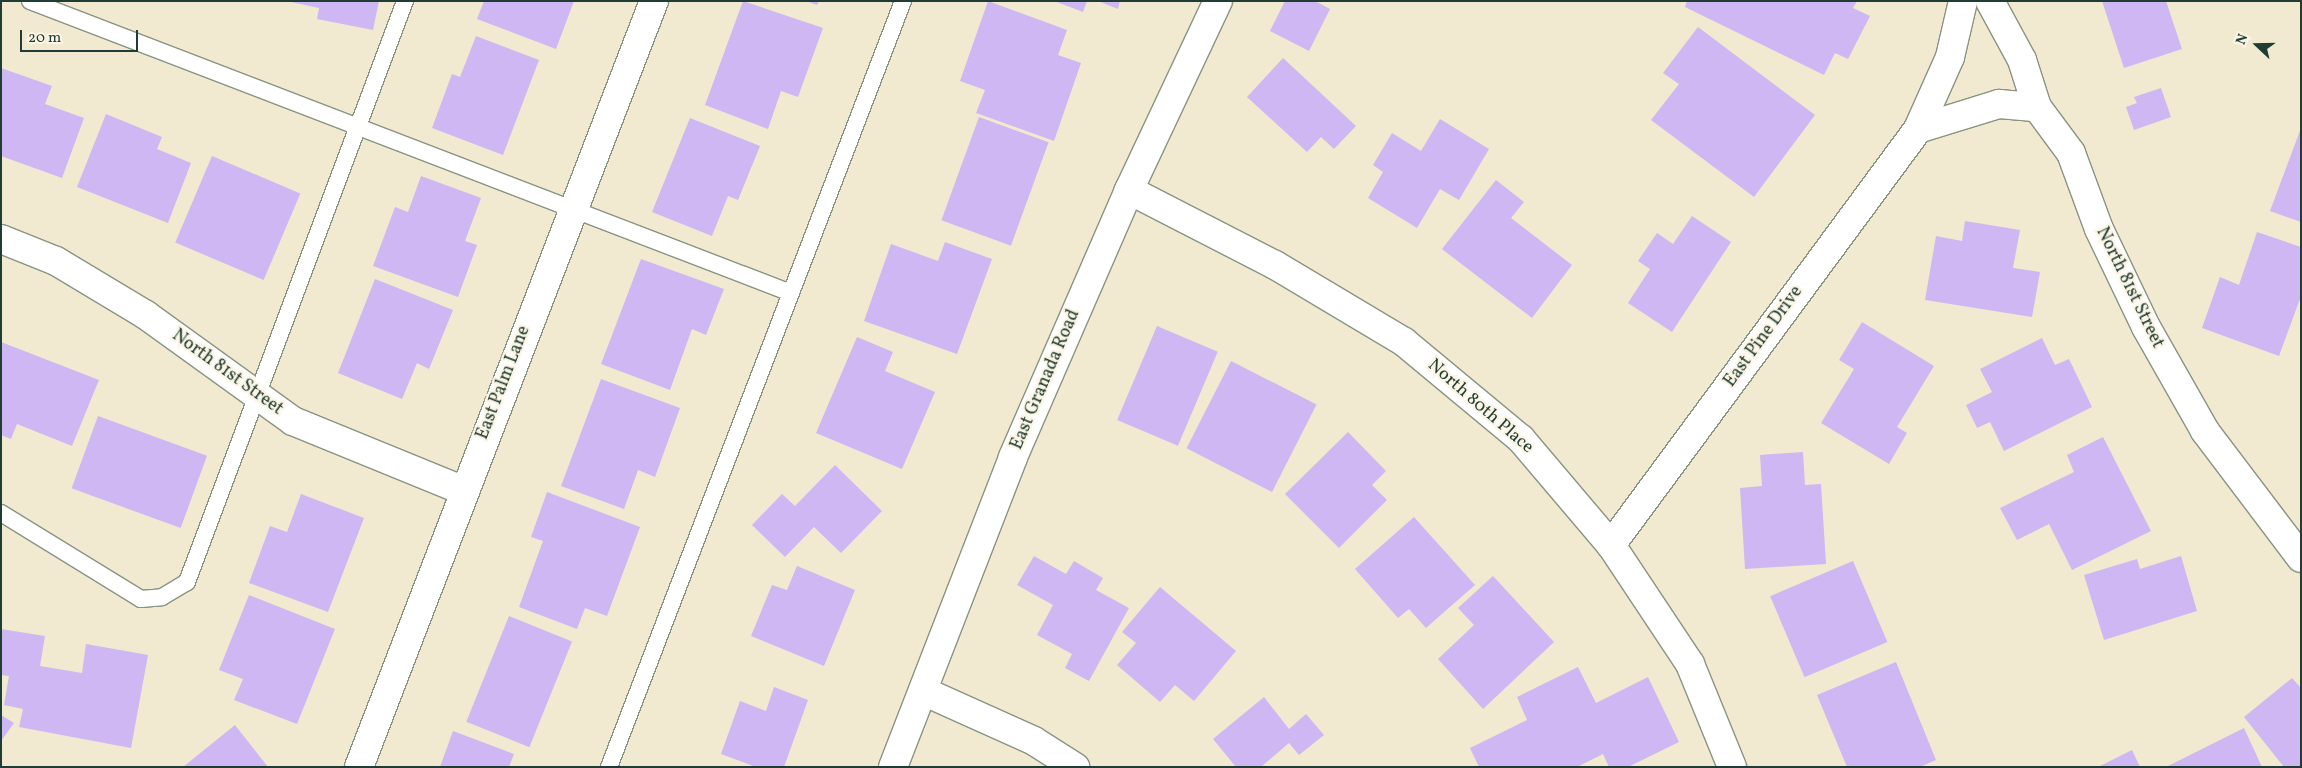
<!DOCTYPE html>
<style>
body{margin:0}
#map{position:relative;width:2302px;height:768px;overflow:hidden;background:#f1ead0;font-family:Vollkorn,serif}
div>[style]{position:absolute}
.building>*{inset:0;background:#ceb7f2;transform-origin:0 0}
.roads{filter:drop-shadow(1px 0 #889482) drop-shadow(-1px 0 #889482) drop-shadow(0 1px #889482) drop-shadow(0 -1px #889482)}
.service>*{height:16px;margin:-8px;padding:0 8px;transform-origin:8px;border-radius:8px;background:#fff}
.minor>*{height:28px;margin:-14px;padding:0 14px;transform-origin:14px;border-radius:14px;background:#fff}
span{translate:-50% -50%;white-space:nowrap;text-align:center;line-height:1.15;-webkit-text-stroke:4.5px #fcf5e5;paint-order:stroke}
.street-label{font-size:18px;color:#1f3d34}
.frame{position:absolute;inset:0;border:2px solid #1f3d34;pointer-events:none}
.north{position:absolute;left:2232px;top:20px;width:50px;height:50px;-webkit-text-stroke:4px #fcf5e5;paint-order:stroke;rotate:291deg;font-size:14px;font-weight:700;line-height:20px;text-align:center;color:#1f3d34}
.north::after{content:'';display:block;margin:auto;width:18px;height:22px;background:#1f3d34;clip-path:polygon(50% 0,100% 100%,50% 72%,0 100%)}
.scale{position:absolute;left:20px;top:30px;width:118px;height:22px;box-sizing:border-box;border:2px solid #1f3d34;border-top:0;padding-left:6px;font-size:15px;line-height:18px;white-space:nowrap;color:#1f3d34;-webkit-text-stroke:4px #fcf5e5;paint-order:stroke}
</style>
<div id="map">
<div class="building">
<i style="clip-path:polygon(379px 1px,373px 30px,317px 19px,319px 8px,291px 2px)"></i>
<i style="clip-path:polygon(484px 1px,574px 1px,556px 49px,477px 19px)"></i>
<i style="clip-path:polygon(743px 1px,823px 28px,798px 97px,781px 91px,768px 129px,705px 105px)"></i>
<i style="clip-path:polygon(806px 1px,819px 1px,817px 5px)"></i>
<i style="clip-path:polygon(988px 1px,1067px 30px,1058px 55px,1081px 63px,1054px 141px,976px 113px,985px 90px,960px 81px)"></i>
<i style="clip-path:polygon(1054px 1px,1087px 1px,1083px 12px)"></i>
<i style="clip-path:polygon(1098px 1px,1120px 1px,1118px 9px)"></i>
<i style="clip-path:polygon(1285px 1px,1315px 1px,1330px 9px,1309px 51px,1270px 31px)"></i>
<i style="clip-path:polygon(1687px 1px,1857px 1px,1853px 8px,1870px 16px,1848px 59px,1835px 53px,1824px 75px,1685px 7px)"></i>
<i style="clip-path:polygon(2102px 1px,2166px 1px,2182px 49px,2124px 68px)"></i>
<i style="clip-path:polygon(1698px 27px,1815px 115px,1754px 197px,1651px 120px,1679px 84px,1663px 73px)"></i>
<i style="clip-path:polygon(476px 36px,539px 60px,503px 155px,432px 128px,452px 74px,460px 77px)"></i>
<i style="clip-path:polygon(1283px 58px,1356px 126px,1334px 149px,1321px 137px,1307px 152px,1247px 97px)"></i>
<i style="clip-path:polygon(1px 68px,52px 86px,45px 104px,84px 118px,62px 178px,1px 156px)"></i>
<i style="clip-path:polygon(2161px 88px,2171px 117px,2134px 130px,2126px 107px,2137px 103px,2134px 97px)"></i>
<i style="clip-path:polygon(106px 114px,162px 137px,157px 149px,191px 163px,168px 223px,77px 187px)"></i>
<i style="left:979px;top:117px;width:74px;height:110px;rotate:20deg"></i>
<i style="clip-path:polygon(690px 118px,760px 146px,738px 200px,728px 196px,712px 236px,652px 212px)"></i>
<i style="clip-path:polygon(1440px 119px,1489px 149px,1459px 200px,1440px 189px,1417px 228px,1368px 198px,1383px 172px,1373px 165px,1392px 133px,1421px 151px)"></i>
<i style="clip-path:polygon(2301px 128px,2301px 222px,2270px 211px)"></i>
<i style="left:212px;top:156px;width:96px;height:94px;rotate:23deg"></i>
<i style="clip-path:polygon(421px 176px,481px 198px,465px 241px,477px 245px,458px 297px,373px 266px,395px 207px,408px 212px)"></i>
<i style="clip-path:polygon(1496px 180px,1524px 202px,1511px 218px,1572px 265px,1532px 318px,1442px 249px)"></i>
<i style="clip-path:polygon(1692px 216px,1731px 242px,1672px 332px,1628px 303px,1650px 269px,1638px 261px,1657px 233px,1673px 244px)"></i>
<i style="clip-path:polygon(1965px 221px,2020px 230px,2013px 268px,2040px 272px,2032px 317px,1925px 300px,1936px 236px,1962px 241px)"></i>
<i style="clip-path:polygon(2257px 232px,2301px 247px,2301px 296px,2279px 356px,2202px 328px,2220px 277px,2239px 285px)"></i>
<i style="clip-path:polygon(945px 242px,992px 259px,957px 354px,864px 321px,891px 244px,938px 261px)"></i>
<i style="clip-path:polygon(641px 259px,724px 289px,706px 335px,692px 329px,670px 390px,601px 364px)"></i>
<i style="clip-path:polygon(375px 279px,453px 310px,429px 369px,417px 363px,402px 399px,338px 373px)"></i>
<i style="clip-path:polygon(1862px 322px,1934px 366px,1897px 427px,1907px 433px,1889px 464px,1821px 423px,1854px 369px,1839px 360px)"></i>
<i style="left:1157px;top:326px;width:66px;height:102px;rotate:23deg"></i>
<i style="clip-path:polygon(857px 337px,893px 352px,885px 371px,935px 392px,902px 469px,816px 433px)"></i>
<i style="clip-path:polygon(2042px 338px,2055px 365px,2069px 359px,2092px 407px,2004px 451px,1990px 422px,1977px 428px,1966px 405px,1992px 392px,1980px 369px)"></i>
<i style="clip-path:polygon(1px 342px,99px 380px,72px 446px,17px 424px,11px 439px,1px 435px)"></i>
<i style="left:1231px;top:361px;width:96px;height:98px;rotate:27deg"></i>
<i style="clip-path:polygon(601px 379px,680px 408px,655px 477px,638px 470px,624px 509px,561px 486px)"></i>
<i style="left:98px;top:416px;width:116px;height:77px;rotate:20deg"></i>
<i style="clip-path:polygon(1348px 432px,1386px 471px,1372px 485px,1387px 500px,1339px 548px,1285px 494px)"></i>
<i style="clip-path:polygon(2103px 437px,2151px 531px,2072px 570px,2049px 524px,2017px 540px,2000px 508px,2074px 472px,2067px 455px)"></i>
<i style="clip-path:polygon(1803px 452px,1805px 485px,1821px 484px,1826px 564px,1745px 569px,1740px 488px,1762px 486px,1760px 455px)"></i>
<i style="clip-path:polygon(835px 465px,882px 511px,841px 553px,814px 527px,785px 557px,752px 525px,782px 494px,795px 506px)"></i>
<i style="clip-path:polygon(547px 492px,640px 527px,607px 616px,585px 608px,577px 629px,519px 607px,543px 541px,531px 537px)"></i>
<i style="clip-path:polygon(301px 494px,364px 518px,328px 612px,249px 583px,270px 526px,287px 532px)"></i>
<i style="clip-path:polygon(1414px 517px,1475px 585px,1426px 628px,1409px 609px,1398px 618px,1355px 569px)"></i>
<i style="clip-path:polygon(1034px 556px,1066px 574px,1074px 561px,1103px 578px,1096px 590px,1129px 608px,1089px 681px,1065px 668px,1072px 654px,1037px 635px,1053px 605px,1017px 585px)"></i>
<i style="clip-path:polygon(2181px 556px,2197px 611px,2104px 640px,2084px 575px,2137px 559px,2140px 569px)"></i>
<i style="left:1853px;top:561px;width:88px;height:90px;rotate:67deg"></i>
<i style="clip-path:polygon(797px 566px,855px 590px,824px 666px,751px 636px,772px 585px,787px 590px)"></i>
<i style="clip-path:polygon(1493px 576px,1554px 642px,1483px 709px,1438px 659px,1474px 625px,1458px 608px)"></i>
<i style="clip-path:polygon(1160px 587px,1236px 651px,1194px 701px,1175px 685px,1160px 702px,1117px 665px,1136px 643px,1122px 632px)"></i>
<i style="clip-path:polygon(249px 595px,335px 629px,297px 724px,234px 700px,243px 679px,219px 670px)"></i>
<i style="left:509px;top:616px;width:68px;height:114px;rotate:22deg"></i>
<i style="clip-path:polygon(1px 629px,45px 636px,40px 666px,82px 673px,86px 644px,148px 655px,131px 748px,19px 727px,23px 709px,4px 705px,9px 676px,1px 675px)"></i>
<i style="clip-path:polygon(1896px 662px,1936px 760px,1920px 767px,1847px 767px,1817px 695px)"></i>
<i style="clip-path:polygon(1578px 667px,1596px 703px,1648px 677px,1679px 742px,1628px 767px,1609px 767px,1603px 754px,1577px 767px,1479px 767px,1470px 748px,1527px 720px,1517px 697px)"></i>
<i style="clip-path:polygon(2292px 678px,2301px 688px,2301px 767px,2284px 767px,2244px 717px)"></i>
<i style="clip-path:polygon(774px 687px,808px 700px,784px 767px,756px 767px,721px 754px,740px 701px,766px 711px)"></i>
<i style="clip-path:polygon(1264px 697px,1289px 729px,1306px 714px,1324px 735px,1299px 755px,1289px 743px,1261px 767px,1236px 767px,1213px 739px)"></i>
<i style="clip-path:polygon(1px 715px,14px 723px,1px 741px)"></i>
<i style="clip-path:polygon(235px 725px,268px 767px,183px 767px)"></i>
<i style="clip-path:polygon(2244px 728px,2262px 767px,2166px 767px)"></i>
<i style="clip-path:polygon(453px 731px,514px 754px,509px 767px,440px 767px)"></i>
<i style="clip-path:polygon(2132px 750px,2140px 767px,2098px 767px)"></i>
</div>
<div class="roads">
<div class="service">
<i style="left:30px;top:1px;width:815px;rotate:20.99deg"></i>
<i style="left:1px;top:513px;width:164px;rotate:31.6deg"></i>
<i style="left:141px;top:599px;width:21px;rotate:-5deg"></i>
<i style="left:162px;top:597px;width:29px;rotate:-31deg"></i>
<i style="left:187px;top:582px;width:621px;rotate:-69.43deg"></i>
<i style="left:609px;top:767px;width:820px;rotate:-69deg"></i>
</div>
<div class="minor">
<i style="left:1990px;top:1px;width:67px;rotate:61.5deg"></i>
<i style="left:2022px;top:60px;width:49px;rotate:72.3deg"></i>
<i style="left:2037px;top:107px;width:57px;rotate:53.5deg"></i>
<i style="left:2071px;top:153px;width:81px;rotate:69.8deg"></i>
<i style="left:2099px;top:229px;width:109px;rotate:64.4deg"></i>
<i style="left:2146px;top:327px;width:120px;rotate:60.4deg"></i>
<i style="left:2205px;top:431px;width:159px;rotate:52.9deg"></i>
<i style="left:1918px;top:129px;width:85px;rotate:-17.2deg"></i>
<i style="left:1999px;top:104px;width:38px;rotate:5deg"></i>
<i style="left:1129px;top:190px;width:164px;rotate:27.2deg"></i>
<i style="left:1275px;top:265px;width:150px;rotate:30.8deg"></i>
<i style="left:1404px;top:342px;width:152px;rotate:39.7deg"></i>
<i style="left:1521px;top:439px;width:139px;rotate:49.7deg"></i>
<i style="left:1611px;top:545px;width:143px;rotate:56.4deg"></i>
<i style="left:1690px;top:664px;width:111px;rotate:67.8deg"></i>
<i style="left:1px;top:239px;width:59px;rotate:21.8deg"></i>
<i style="left:56px;top:261px;width:105px;rotate:31deg"></i>
<i style="left:146px;top:315px;width:181px;rotate:35.8deg"></i>
<i style="left:293px;top:421px;width:183px;rotate:22.2deg"></i>
<i style="left:1611px;top:545px;width:517px;rotate:-53.57deg"></i>
<i style="left:1918px;top:129px;width:79px;rotate:-66deg"></i>
<i style="left:1950px;top:57px;width:57px;rotate:-76.9deg"></i>
<i style="left:923px;top:691px;width:122px;rotate:24.2deg"></i>
<i style="left:1034px;top:741px;width:49px;rotate:32.4deg"></i>
<i style="left:359px;top:767px;width:821px;rotate:-68.94deg"></i>
<i style="left:893px;top:767px;width:332px;rotate:-68.8deg"></i>
<i style="left:1013px;top:457px;width:291px;rotate:-66.5deg"></i>
<i style="left:1129px;top:190px;width:209px;rotate:-64.8deg"></i>
</div>
</div>
<div class="street-label">
<span style="left:2129px;top:288px;rotate:64deg">North 81st Street</span>
<span style="left:1764px;top:337px;rotate:-54deg">East Pine Drive</span>
<span style="left:227px;top:373px;rotate:36deg">North 81st Street</span>
<span style="left:1046px;top:380px;rotate:-67deg">East Granada Road</span>
<span style="left:504px;top:383px;rotate:-69deg">East Palm Lane</span>
<span style="left:1480px;top:407px;rotate:41deg">North 80th Place</span>
</div>
<div class="frame"></div>
<div class="north">N</div>
<div class="scale">20 m</div>
</div>
